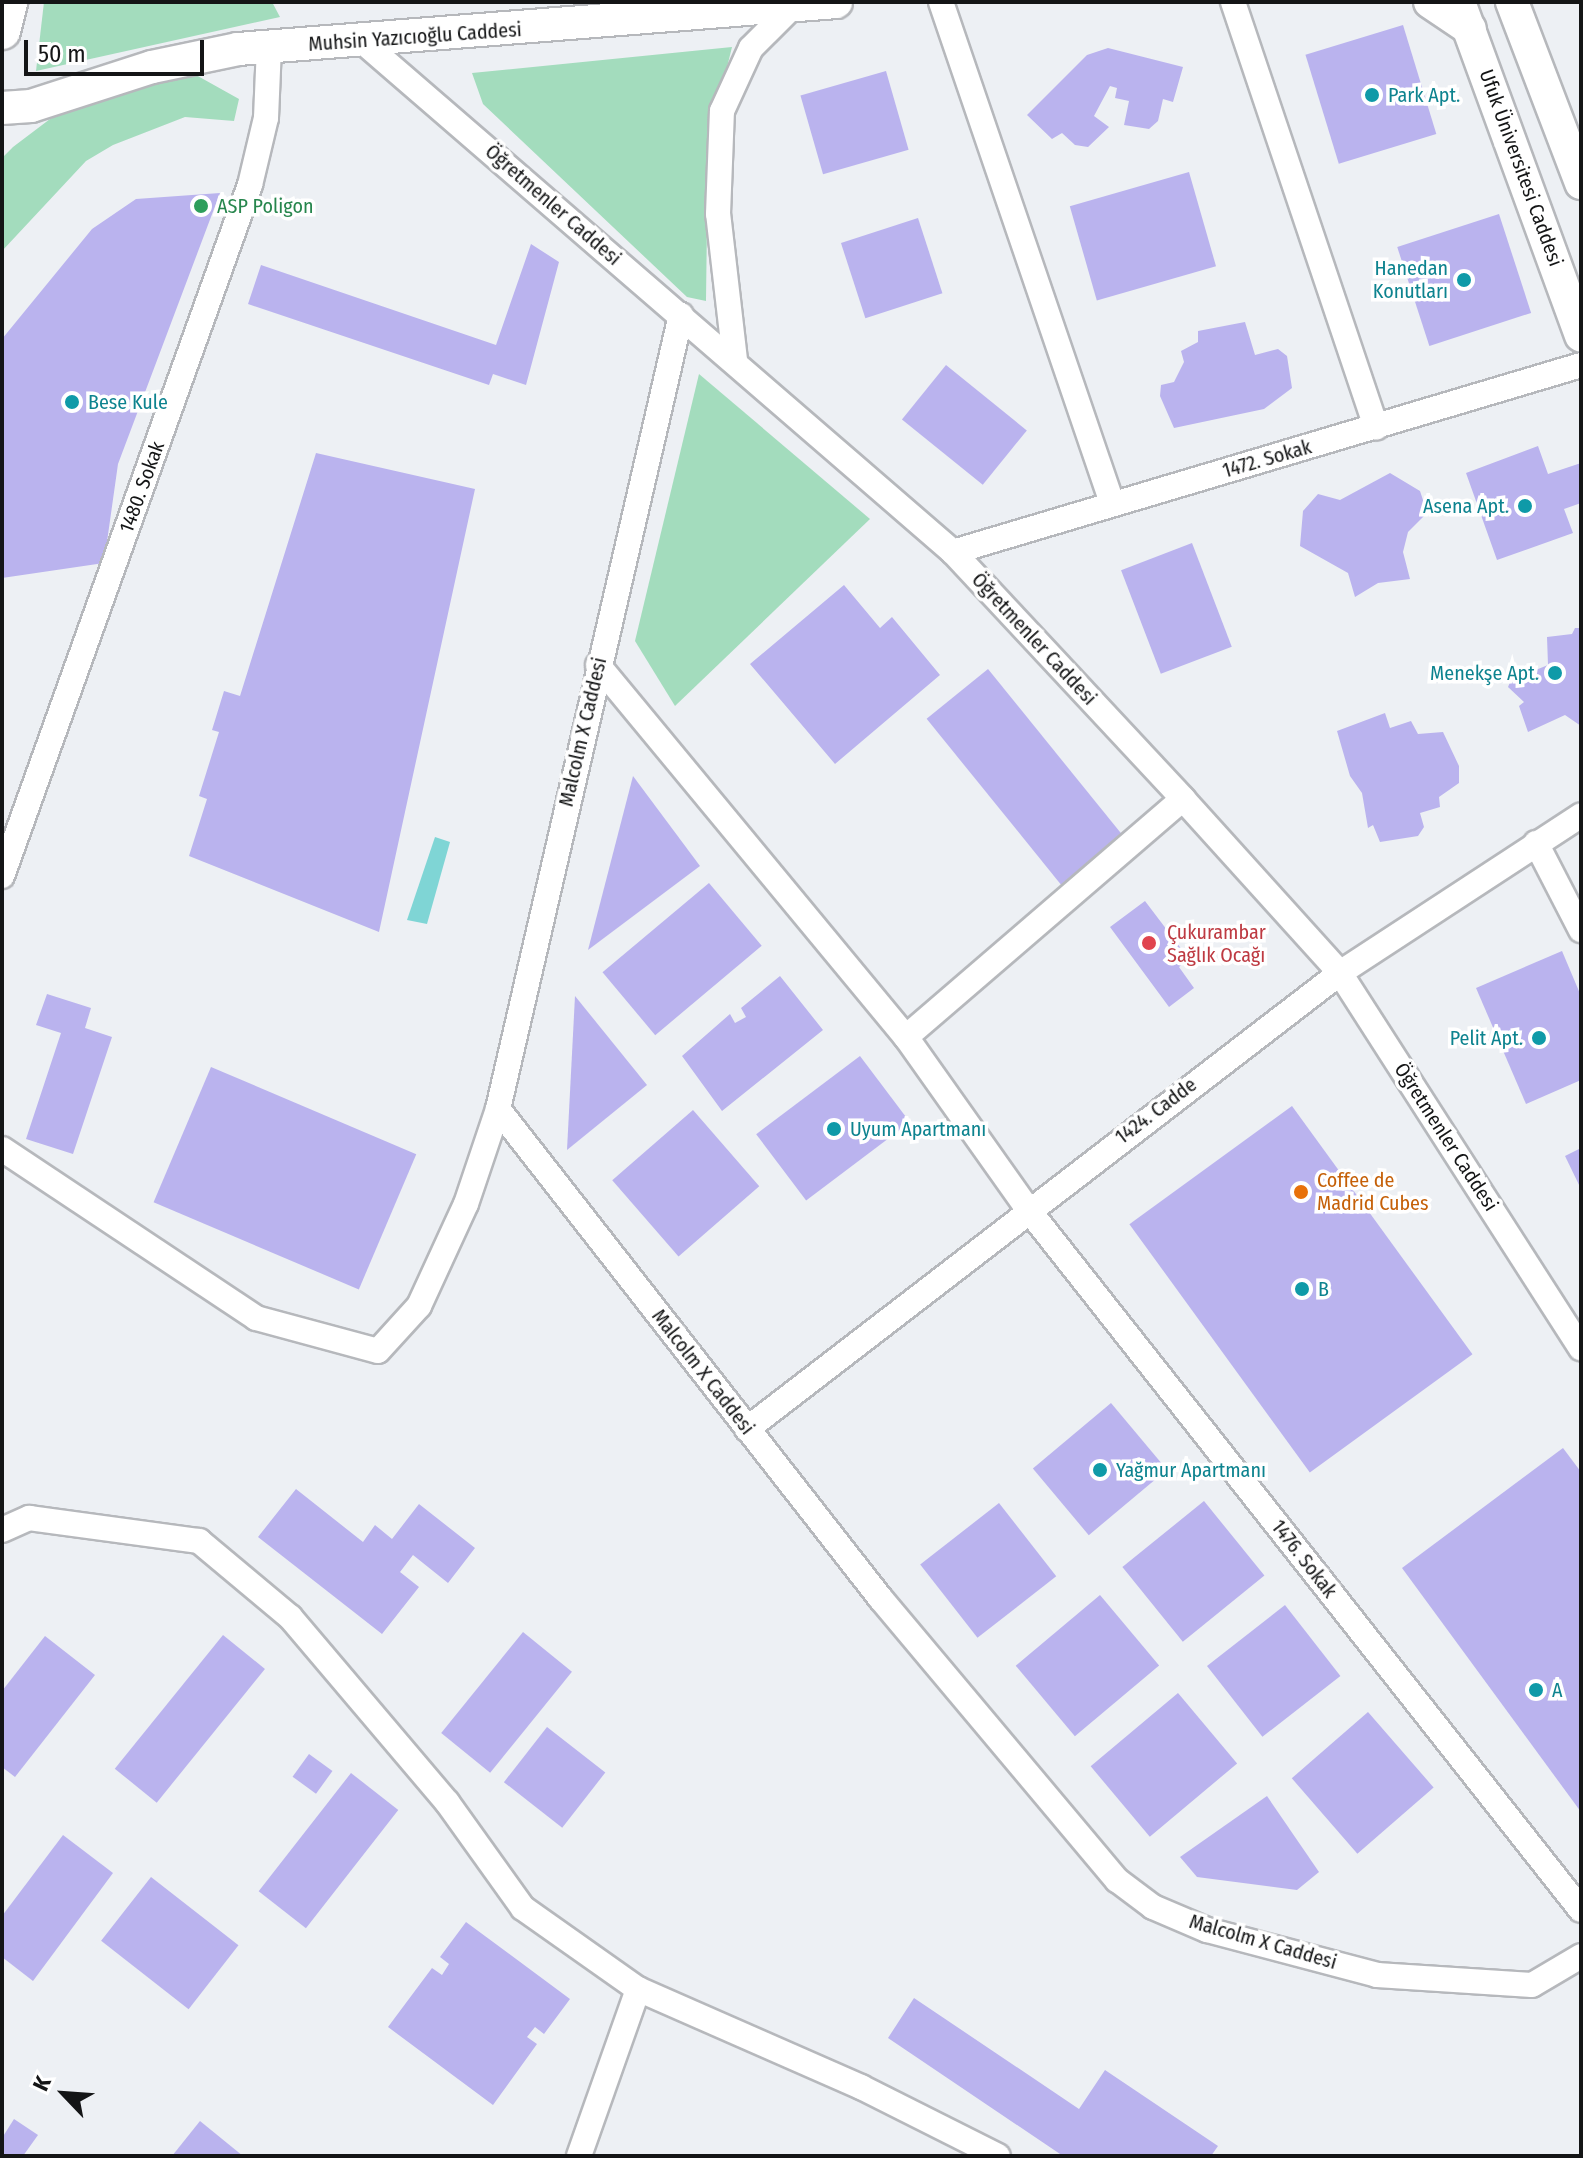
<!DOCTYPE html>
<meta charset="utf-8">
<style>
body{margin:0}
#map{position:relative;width:1583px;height:2158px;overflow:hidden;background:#edf0f4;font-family:"Fira Sans Condensed",sans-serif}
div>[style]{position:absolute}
.green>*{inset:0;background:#a3dcbd}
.water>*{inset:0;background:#7fd5d5}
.building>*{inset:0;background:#bab3ee;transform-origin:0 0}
.roads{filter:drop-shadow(2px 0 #b6b8bc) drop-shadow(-2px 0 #b6b8bc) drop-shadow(0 2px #b6b8bc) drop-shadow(0 -2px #b6b8bc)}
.minor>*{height:24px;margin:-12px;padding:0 12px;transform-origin:12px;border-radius:12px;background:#fff}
.major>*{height:32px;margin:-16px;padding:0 16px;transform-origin:16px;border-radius:16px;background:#fff}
.highway>*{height:36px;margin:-18px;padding:0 18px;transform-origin:18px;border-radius:18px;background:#fff}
.dots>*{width:22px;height:22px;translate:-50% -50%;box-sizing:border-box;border:4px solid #fff;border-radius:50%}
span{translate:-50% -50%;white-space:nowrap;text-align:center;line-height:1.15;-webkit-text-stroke:7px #fff;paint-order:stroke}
.street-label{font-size:20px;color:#141516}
.culture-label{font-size:20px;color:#0d838f}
.left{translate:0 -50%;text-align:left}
.right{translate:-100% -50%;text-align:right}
.leisure-label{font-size:20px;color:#27864d}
.health-label{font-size:20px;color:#be3a42}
.food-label{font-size:20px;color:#c56008}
.frame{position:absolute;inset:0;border:4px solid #141516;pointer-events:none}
.north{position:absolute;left:24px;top:2054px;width:80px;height:80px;-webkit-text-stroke:6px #fff;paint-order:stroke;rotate:295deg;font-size:22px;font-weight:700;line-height:32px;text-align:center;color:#141516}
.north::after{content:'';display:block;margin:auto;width:28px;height:36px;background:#141516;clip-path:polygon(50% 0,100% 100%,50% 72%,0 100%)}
.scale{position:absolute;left:24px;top:40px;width:180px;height:36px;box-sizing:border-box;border:4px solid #141516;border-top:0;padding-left:10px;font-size:24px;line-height:28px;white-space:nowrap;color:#141516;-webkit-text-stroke:6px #fff;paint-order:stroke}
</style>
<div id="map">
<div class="green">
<i style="clip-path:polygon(44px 2px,272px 2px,280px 17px,36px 71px)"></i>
<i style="clip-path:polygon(732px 47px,708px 144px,706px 301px,687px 297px,483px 104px,472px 73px)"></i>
<i style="clip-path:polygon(196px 75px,239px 99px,234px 121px,185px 117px,113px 145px,86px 161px,2px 251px,2px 158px,13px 147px,50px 119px,99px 98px)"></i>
<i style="clip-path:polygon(699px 374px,870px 519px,675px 706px,635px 641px)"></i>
</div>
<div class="water">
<i style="clip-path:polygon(435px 837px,450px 842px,427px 924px,407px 920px)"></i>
</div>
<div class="building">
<i style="left:1403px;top:25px;width:114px;height:102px;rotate:73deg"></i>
<i style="clip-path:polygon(1108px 48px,1183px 67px,1173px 102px,1163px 99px,1158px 121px,1149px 129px,1124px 125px,1129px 101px,1115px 98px,1117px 88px,1110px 86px,1094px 116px,1109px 127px,1088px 147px,1075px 145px,1062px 133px,1052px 139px,1027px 115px,1087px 55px)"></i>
<i style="left:886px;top:71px;width:82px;height:89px;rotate:74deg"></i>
<i style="left:1189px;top:172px;width:98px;height:124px;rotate:74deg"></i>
<i style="clip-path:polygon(220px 193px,118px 464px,104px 563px,2px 578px,2px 339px,92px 229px,136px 199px)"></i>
<i style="left:1499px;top:214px;width:104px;height:107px;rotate:72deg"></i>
<i style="left:918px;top:218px;width:79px;height:81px;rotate:72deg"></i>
<i style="clip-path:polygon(531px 244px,559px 262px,526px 385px,493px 374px,489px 385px,248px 304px,261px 265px,496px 345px)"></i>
<i style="clip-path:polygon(1245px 322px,1255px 355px,1278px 349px,1287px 356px,1292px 388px,1264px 409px,1174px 428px,1160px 396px,1161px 385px,1174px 382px,1184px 362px,1181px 351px,1198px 342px,1198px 331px)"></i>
<i style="left:946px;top:365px;width:104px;height:70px;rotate:39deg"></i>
<i style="clip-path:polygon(1538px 446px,1548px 474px,1581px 463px,1581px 503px,1564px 509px,1573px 533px,1497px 560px,1466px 473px)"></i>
<i style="clip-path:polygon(316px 453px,475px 489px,379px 932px,189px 856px,207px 799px,199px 796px,219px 732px,212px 730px,224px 691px,240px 696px)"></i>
<i style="clip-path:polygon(1390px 473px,1420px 491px,1424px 503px,1424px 516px,1408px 532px,1403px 552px,1410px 579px,1378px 583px,1355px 597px,1348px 573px,1300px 546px,1303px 511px,1318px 494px,1340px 500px)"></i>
<i style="left:1192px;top:543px;width:111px;height:76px;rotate:69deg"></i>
<i style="clip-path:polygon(844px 585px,880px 628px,892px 617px,940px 675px,835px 764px,750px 664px)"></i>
<i style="clip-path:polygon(1575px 628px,1581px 628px,1581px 726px,1565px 715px,1528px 732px,1519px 706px,1524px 702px,1508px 687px,1511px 680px,1548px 665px,1547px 637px,1572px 634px)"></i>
<i style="left:988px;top:669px;width:221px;height:79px;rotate:51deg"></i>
<i style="clip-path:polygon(1385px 713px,1390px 728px,1411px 721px,1418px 734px,1443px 732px,1459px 766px,1459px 783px,1439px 797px,1440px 807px,1420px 813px,1424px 827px,1418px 836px,1380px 842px,1373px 825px,1368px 828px,1362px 793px,1350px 776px,1337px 731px)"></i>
<i style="clip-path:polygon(633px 776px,700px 866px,588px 950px)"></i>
<i style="left:709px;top:883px;width:82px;height:139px;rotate:50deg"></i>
<i style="clip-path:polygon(1145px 901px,1189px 959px,1179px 967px,1194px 988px,1169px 1007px,1110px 927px)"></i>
<i style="clip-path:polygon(1562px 951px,1581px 996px,1581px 1080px,1526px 1104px,1476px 988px)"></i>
<i style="clip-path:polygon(780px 976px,823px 1030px,722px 1111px,682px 1056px,730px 1014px,735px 1023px,746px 1017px,741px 1008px)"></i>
<i style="clip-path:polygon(47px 994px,91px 1008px,85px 1028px,112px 1037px,73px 1154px,26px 1139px,61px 1033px,36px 1025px)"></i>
<i style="clip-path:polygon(575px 996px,647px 1085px,567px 1150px)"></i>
<i style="left:860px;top:1056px;width:83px;height:130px;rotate:53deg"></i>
<i style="left:211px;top:1067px;width:223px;height:147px;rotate:23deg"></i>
<i style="left:1292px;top:1106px;width:307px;height:201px;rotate:54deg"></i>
<i style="left:693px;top:1110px;width:101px;height:107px;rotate:49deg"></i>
<i style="clip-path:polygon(1581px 1148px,1581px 1189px,1565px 1156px)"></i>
<i style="left:1111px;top:1403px;width:87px;height:102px;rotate:50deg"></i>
<i style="clip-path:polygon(1563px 1448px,1581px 1472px,1581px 1812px,1402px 1568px)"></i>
<i style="clip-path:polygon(296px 1489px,363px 1542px,375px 1525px,392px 1539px,419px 1504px,475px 1548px,448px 1583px,413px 1555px,400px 1572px,419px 1587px,382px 1634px,258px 1537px)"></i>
<i style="left:1204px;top:1501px;width:96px;height:105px;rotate:51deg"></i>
<i style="left:999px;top:1503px;width:93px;height:100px;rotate:52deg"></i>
<i style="left:1100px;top:1595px;width:92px;height:110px;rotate:50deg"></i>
<i style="left:1285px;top:1605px;width:90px;height:99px;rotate:52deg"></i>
<i style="left:523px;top:1632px;width:63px;height:130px;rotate:39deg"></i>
<i style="left:223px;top:1635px;width:54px;height:172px;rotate:39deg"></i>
<i style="clip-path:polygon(45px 1636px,95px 1675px,15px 1777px,2px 1767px,2px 1691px)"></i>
<i style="left:1178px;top:1693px;width:92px;height:114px;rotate:50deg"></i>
<i style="left:1368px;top:1712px;width:100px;height:101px;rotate:49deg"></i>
<i style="left:547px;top:1727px;width:74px;height:70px;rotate:38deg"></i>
<i style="left:309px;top:1754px;width:29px;height:28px;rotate:36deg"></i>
<i style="left:351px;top:1773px;width:60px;height:150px;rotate:38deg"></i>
<i style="clip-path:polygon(1267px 1796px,1319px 1872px,1297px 1890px,1197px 1877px,1180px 1857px)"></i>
<i style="clip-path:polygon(63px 1835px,113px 1873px,33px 1981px,2px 1957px,2px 1916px)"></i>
<i style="left:151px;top:1877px;width:111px;height:81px;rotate:38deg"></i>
<i style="clip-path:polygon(466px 1922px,570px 1999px,544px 2034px,535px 2027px,527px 2037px,537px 2044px,493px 2105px,388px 2027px,432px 1968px,442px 1975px,449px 1964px,440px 1957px)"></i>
<i style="clip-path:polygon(914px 1998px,1079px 2109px,1105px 2070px,1218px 2146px,1211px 2156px,1063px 2156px,888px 2038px)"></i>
<i style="clip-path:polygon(14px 2119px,38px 2135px,23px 2156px,2px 2156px,2px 2138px)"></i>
<i style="clip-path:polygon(200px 2121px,243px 2156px,172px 2156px)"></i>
</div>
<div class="roads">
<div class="minor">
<i style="left:941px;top:2px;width:529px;rotate:71.15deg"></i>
<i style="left:1233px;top:2px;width:449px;rotate:71.4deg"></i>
<i style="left:363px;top:42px;width:780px;rotate:40.84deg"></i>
<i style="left:953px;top:552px;width:338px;rotate:47deg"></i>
<i style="left:1183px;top:799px;width:234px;rotate:47.9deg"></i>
<i style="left:1340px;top:973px;width:446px;rotate:57.3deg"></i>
<i style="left:681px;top:315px;width:815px;rotate:102.98deg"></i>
<i style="left:498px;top:1109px;width:622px;rotate:51.99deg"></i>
<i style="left:881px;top:1599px;width:367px;rotate:50deg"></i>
<i style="left:1117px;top:1880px;width:45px;rotate:36.9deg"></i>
<i style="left:1153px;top:1907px;width:59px;rotate:23.1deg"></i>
<i style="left:1207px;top:1930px;width:176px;rotate:14.8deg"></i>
<i style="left:1377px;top:1975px;width:155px;rotate:3.7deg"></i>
<i style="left:1532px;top:1985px;width:57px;rotate:-30.6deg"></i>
<i style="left:735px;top:360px;width:147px;rotate:-96.6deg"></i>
<i style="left:718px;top:214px;width:103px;rotate:-87.8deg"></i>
<i style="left:722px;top:111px;width:69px;rotate:-65.3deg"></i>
<i style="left:751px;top:48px;width:57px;rotate:-45deg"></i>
<i style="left:953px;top:552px;width:655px;rotate:-16.58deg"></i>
<i style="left:598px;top:665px;width:483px;rotate:50.4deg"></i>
<i style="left:906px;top:1037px;width:209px;rotate:54.7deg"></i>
<i style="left:1027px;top:1208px;width:894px;rotate:51.72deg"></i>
<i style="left:1536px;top:843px;width:98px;rotate:62.7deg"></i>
<i style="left:2px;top:876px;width:734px;rotate:-70.26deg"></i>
<i style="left:250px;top:185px;width:69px;rotate:-76.6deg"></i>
<i style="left:266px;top:118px;width:71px;rotate:-87.6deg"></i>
<i style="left:906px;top:1037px;width:365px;rotate:-40.7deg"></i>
<i style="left:2px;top:1149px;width:305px;rotate:33.6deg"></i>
<i style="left:256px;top:1318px;width:126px;rotate:15.1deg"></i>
<i style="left:378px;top:1351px;width:61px;rotate:-47.7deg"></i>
<i style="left:419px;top:1306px;width:112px;rotate:-65.3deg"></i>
<i style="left:466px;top:1204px;width:100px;rotate:-71.4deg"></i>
<i style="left:747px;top:1429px;width:748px;rotate:-37.56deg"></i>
<i style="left:1340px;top:973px;width:288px;rotate:-33.2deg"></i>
<i style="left:2px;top:1530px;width:30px;rotate:-24deg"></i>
<i style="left:29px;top:1518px;width:172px;rotate:7.7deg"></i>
<i style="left:199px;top:1541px;width:119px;rotate:39.9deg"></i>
<i style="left:290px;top:1617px;width:243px;rotate:49.7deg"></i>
<i style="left:447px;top:1802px;width:130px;rotate:54.4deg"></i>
<i style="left:523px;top:1908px;width:141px;rotate:35.2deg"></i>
<i style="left:638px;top:1989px;width:244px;rotate:23.7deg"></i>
<i style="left:861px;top:2087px;width:153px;rotate:26.7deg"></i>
<i style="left:579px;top:2156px;width:177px;rotate:-70.5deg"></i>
</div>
<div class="major">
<i style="left:1430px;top:2px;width:48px;rotate:34deg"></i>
<i style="left:1459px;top:2px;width:355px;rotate:69.9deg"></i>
<i style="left:1512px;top:2px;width:194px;rotate:69.1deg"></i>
<i style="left:2px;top:108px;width:29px;rotate:-4deg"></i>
<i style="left:31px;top:106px;width:127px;rotate:-17.9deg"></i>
<i style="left:152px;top:67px;width:88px;rotate:-11.8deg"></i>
<i style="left:238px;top:49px;width:600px;rotate:-4.49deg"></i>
</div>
<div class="highway">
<i style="left:2px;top:31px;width:30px;rotate:-76deg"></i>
</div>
</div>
<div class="dots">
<i style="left:1372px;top:95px;background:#0f9aa8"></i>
<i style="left:201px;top:206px;background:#2e9e5b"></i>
<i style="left:1464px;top:280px;background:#0f9aa8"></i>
<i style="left:72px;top:402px;background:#0f9aa8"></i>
<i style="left:1525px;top:506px;background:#0f9aa8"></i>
<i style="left:1555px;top:673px;background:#0f9aa8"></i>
<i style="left:1149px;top:943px;background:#e0444e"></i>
<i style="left:1539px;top:1038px;background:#0f9aa8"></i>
<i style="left:834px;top:1129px;background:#0f9aa8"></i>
<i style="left:1301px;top:1192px;background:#e8710a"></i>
<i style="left:1302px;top:1289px;background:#0f9aa8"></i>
<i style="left:1100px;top:1470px;background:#0f9aa8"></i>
<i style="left:1536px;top:1690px;background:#0f9aa8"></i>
</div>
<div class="street-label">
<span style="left:415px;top:37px;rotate:-4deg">Muhsin Yazıcıoğlu Caddesi</span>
<span style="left:1521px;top:168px;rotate:70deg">Ufuk Üniversitesi Caddesi</span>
<span style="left:553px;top:205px;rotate:41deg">Öğretmenler Caddesi</span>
<span style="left:1267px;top:459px;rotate:-16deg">1472. Sokak</span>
<span style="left:142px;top:487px;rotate:-70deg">1480. Sokak</span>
<span style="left:1034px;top:639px;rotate:47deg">Öğretmenler Caddesi</span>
<span style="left:583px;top:732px;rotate:-77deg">Malcolm X Caddesi</span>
<span style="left:1156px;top:1111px;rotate:-37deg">1424. Cadde</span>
<span style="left:1446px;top:1137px;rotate:57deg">Öğretmenler Caddesi</span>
<span style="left:703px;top:1372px;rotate:52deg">Malcolm X Caddesi</span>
<span style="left:1304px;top:1559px;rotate:52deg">1476. Sokak</span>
<span style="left:1263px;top:1942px;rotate:16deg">Malcolm X Caddesi</span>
</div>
<div class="culture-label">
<span class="left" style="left:1388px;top:95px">Park Apt.</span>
<span class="right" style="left:1448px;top:280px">Hanedan<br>Konutları</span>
<span class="left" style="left:88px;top:402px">Bese Kule</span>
<span class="right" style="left:1509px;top:506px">Asena Apt.</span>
<span class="right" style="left:1539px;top:673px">Menekşe Apt.</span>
<span class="right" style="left:1523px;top:1038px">Pelit Apt.</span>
<span class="left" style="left:850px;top:1129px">Uyum Apartmanı</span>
<span class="left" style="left:1318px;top:1289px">B</span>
<span class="left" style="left:1116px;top:1470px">Yağmur Apartmanı</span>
<span class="left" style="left:1552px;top:1690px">A</span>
</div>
<div class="leisure-label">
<span class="left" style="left:217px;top:206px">ASP Poligon</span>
</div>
<div class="health-label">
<span class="left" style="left:1167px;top:944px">Çukurambar<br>Sağlık Ocağı</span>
</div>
<div class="food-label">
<span class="left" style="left:1317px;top:1192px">Coffee de<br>Madrid Cubes</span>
</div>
<div class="frame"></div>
<div class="north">K</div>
<div class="scale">50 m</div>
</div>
